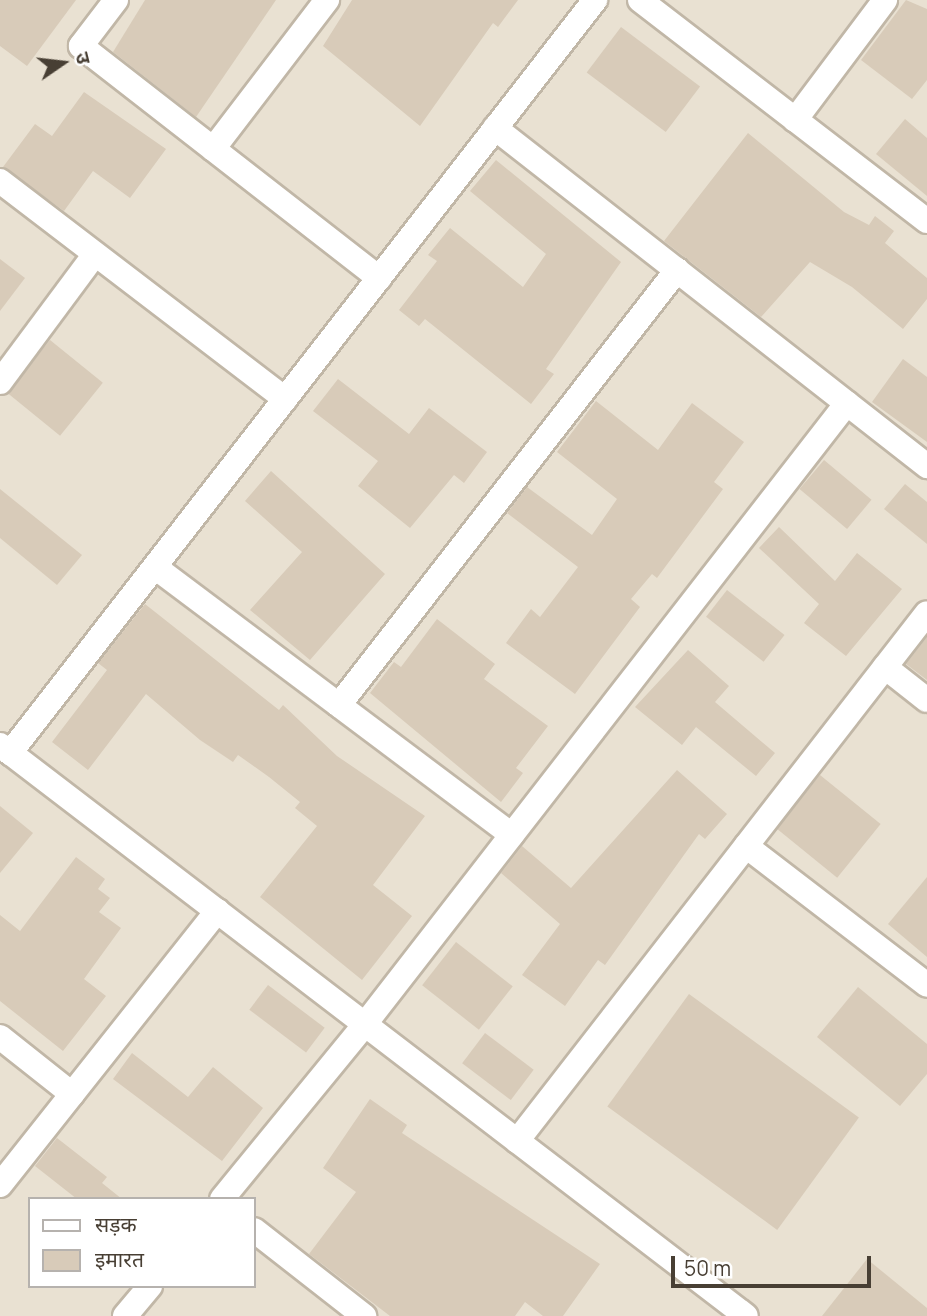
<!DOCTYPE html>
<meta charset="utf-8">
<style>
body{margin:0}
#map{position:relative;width:927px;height:1316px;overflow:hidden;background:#f5efe5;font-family:Manrope,"Noto Sans Devanagari",sans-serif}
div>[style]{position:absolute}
.residential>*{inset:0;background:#e9e1d2}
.building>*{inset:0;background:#d8cbb9;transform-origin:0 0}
.roads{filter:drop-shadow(2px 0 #c1b7a7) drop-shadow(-2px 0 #c1b7a7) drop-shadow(0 2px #c1b7a7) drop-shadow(0 -2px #c1b7a7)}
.minor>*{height:24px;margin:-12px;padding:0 12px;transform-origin:12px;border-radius:12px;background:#fff}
span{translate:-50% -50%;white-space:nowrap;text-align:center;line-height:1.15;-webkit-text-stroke:6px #fff;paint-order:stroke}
.legend{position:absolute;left:28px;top:1197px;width:228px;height:91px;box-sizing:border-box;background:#fff;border:2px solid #b6b2ae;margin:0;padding:9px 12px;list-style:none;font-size:21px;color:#483f34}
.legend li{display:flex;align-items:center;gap:14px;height:35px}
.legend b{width:35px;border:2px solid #b6b2ae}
.north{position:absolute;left:28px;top:28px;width:70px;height:70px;-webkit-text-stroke:5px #fff;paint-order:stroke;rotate:76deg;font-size:19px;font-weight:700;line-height:28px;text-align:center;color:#483f34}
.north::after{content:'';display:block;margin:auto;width:24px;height:32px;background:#483f34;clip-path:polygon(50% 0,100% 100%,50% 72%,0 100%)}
.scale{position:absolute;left:671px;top:1256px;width:200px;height:32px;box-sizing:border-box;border:4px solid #483f34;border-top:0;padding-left:9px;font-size:21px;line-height:24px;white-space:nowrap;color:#483f34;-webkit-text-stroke:5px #fff;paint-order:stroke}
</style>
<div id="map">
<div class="residential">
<i style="clip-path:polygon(evenodd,0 0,927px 0,927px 1316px,0 1316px,0 0,30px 1199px,254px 1199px,254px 1286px,30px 1286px,30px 1199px)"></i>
</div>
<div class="building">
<i style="clip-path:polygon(0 0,76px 0,27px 66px,0 46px)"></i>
<i style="clip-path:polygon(145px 0,276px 0,196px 117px,113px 52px)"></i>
<i style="clip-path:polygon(352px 0,518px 0,498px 27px,493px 23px,420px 126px,323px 46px)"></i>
<i style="clip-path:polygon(906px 0,927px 9px,927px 80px,912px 99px,861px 60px)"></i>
<i style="left:621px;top:27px;width:99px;height:57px;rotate:37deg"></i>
<i style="clip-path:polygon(84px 92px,166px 149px,130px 198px,93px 171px,64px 211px,3px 167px,35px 124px,52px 136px)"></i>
<i style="clip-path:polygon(905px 119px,927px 138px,927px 196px,876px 154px)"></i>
<i style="clip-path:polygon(748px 133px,844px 212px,869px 225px,875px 216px,894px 231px,885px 243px,927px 278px,927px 299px,903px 329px,852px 287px,810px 262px,761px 317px,664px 241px)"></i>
<i style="clip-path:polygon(496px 160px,621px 262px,546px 369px,554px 374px,531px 404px,425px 319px,419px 326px,399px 310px,437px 261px,428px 255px,450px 228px,523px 287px,546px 254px,470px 191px)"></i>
<i style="clip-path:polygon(0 259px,25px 278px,0 311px)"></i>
<i style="left:50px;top:340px;width:68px;height:68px;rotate:39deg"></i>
<i style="clip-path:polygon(903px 359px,927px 377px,927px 442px,872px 402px)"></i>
<i style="clip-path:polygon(338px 379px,409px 434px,429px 408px,487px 452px,464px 483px,454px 475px,410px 528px,358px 486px,378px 461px,313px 411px)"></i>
<i style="clip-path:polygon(596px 401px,658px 450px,692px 403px,744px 442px,714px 482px,723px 489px,657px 578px,652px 574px,631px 599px,640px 607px,575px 694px,506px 643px,531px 609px,540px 617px,578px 567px,507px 513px,527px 487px,592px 535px,617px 499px,557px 452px)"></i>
<i style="left:824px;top:460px;width:62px;height:38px;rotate:40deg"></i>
<i style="clip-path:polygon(271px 471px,385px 574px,310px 660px,250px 610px,302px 552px,245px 501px)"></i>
<i style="clip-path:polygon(905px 484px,927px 502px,927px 544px,884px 509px)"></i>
<i style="clip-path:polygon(0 489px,82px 555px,57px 585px,0 538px)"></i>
<i style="clip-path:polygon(779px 527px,835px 581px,857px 553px,902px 589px,846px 656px,804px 623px,819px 604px,759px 548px)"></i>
<i style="left:727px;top:590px;width:73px;height:34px;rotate:38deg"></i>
<i style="clip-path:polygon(145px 604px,279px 710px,283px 705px,337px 756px,425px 816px,373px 885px,412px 916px,362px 980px,260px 897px,317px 826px,295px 808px,300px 802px,269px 777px,238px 755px,233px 762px,200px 740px,146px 694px,88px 770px,52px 742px,107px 670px,98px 663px)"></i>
<i style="clip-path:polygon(437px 619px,495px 664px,484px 679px,548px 726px,516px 768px,523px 773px,501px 802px,370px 693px,394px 662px,401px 667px)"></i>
<i style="clip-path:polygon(927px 637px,927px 680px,906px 664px)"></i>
<i style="clip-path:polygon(688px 650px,729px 686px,715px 702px,775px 753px,756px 776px,696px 727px,682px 745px,635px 707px)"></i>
<i style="clip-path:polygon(677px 770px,727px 814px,705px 839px,699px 834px,605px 965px,598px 960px,565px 1006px,522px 975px,560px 924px,501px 873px,522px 846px,571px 888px)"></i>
<i style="left:820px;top:775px;width:78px;height:69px;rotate:39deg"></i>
<i style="clip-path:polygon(0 806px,33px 833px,0 873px)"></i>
<i style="clip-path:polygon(76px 857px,105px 879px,98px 889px,110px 898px,99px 912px,121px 928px,84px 979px,106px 996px,63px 1051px,0 1001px,0 915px,20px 931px)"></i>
<i style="clip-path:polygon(927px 877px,927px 957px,888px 924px)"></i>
<i style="left:456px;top:942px;width:72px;height:55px;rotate:38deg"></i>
<i style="left:268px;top:985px;width:71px;height:31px;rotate:37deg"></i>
<i style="clip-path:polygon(858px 987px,927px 1044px,927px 1074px,900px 1106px,817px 1037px)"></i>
<i style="left:689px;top:994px;width:210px;height:139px;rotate:36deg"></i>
<i style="left:485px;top:1033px;width:61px;height:38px;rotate:37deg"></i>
<i style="clip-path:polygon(132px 1053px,188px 1097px,213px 1067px,263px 1108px,222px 1161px,113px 1079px)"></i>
<i style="clip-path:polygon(370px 1099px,407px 1125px,402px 1133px,600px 1264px,563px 1316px,543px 1316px,525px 1302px,515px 1316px,390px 1316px,309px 1254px,356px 1192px,323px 1168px)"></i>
<i style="clip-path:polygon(57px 1138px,107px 1177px,102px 1183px,122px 1199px,77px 1199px,35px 1166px)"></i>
<i style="clip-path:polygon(867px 1259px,927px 1308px,927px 1316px,822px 1316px)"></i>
</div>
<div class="roads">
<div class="minor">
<i style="left:116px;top:0;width:58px;rotate:127.3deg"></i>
<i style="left:81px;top:46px;width:378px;rotate:37.9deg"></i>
<i style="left:640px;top:0;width:362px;rotate:37.6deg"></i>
<i style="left:795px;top:120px;width:150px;rotate:-53.1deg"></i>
<i style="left:495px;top:128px;width:549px;rotate:38.04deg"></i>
<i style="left:213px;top:149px;width:188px;rotate:-52.6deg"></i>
<i style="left:0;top:181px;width:359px;rotate:37.4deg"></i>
<i style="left:0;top:382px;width:159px;rotate:-53.4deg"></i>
<i style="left:155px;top:567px;width:446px;rotate:36.9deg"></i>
<i style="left:885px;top:667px;width:53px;rotate:38.2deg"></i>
<i style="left:339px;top:705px;width:551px;rotate:-52.15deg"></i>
<i style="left:0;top:745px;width:939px;rotate:37.43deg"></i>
<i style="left:10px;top:753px;width:954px;rotate:-52.16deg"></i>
<i style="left:746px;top:846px;width:228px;rotate:37.5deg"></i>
<i style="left:0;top:1037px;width:92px;rotate:38.4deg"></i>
<i style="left:517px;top:1141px;width:668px;rotate:-52.17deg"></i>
<i style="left:0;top:1185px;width:350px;rotate:-51.6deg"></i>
<i style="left:222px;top:1199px;width:226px;rotate:-50.7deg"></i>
<i style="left:365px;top:1024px;width:786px;rotate:-52.18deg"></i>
<i style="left:254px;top:1230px;width:140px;rotate:38deg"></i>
<i style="left:125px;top:1316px;width:39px;rotate:-50deg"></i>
</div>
</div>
<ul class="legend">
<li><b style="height:9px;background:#fff"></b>सड़क</li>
<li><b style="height:19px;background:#d8cbb9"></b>इमारत</li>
</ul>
<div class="north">उ</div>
<div class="scale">50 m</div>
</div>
